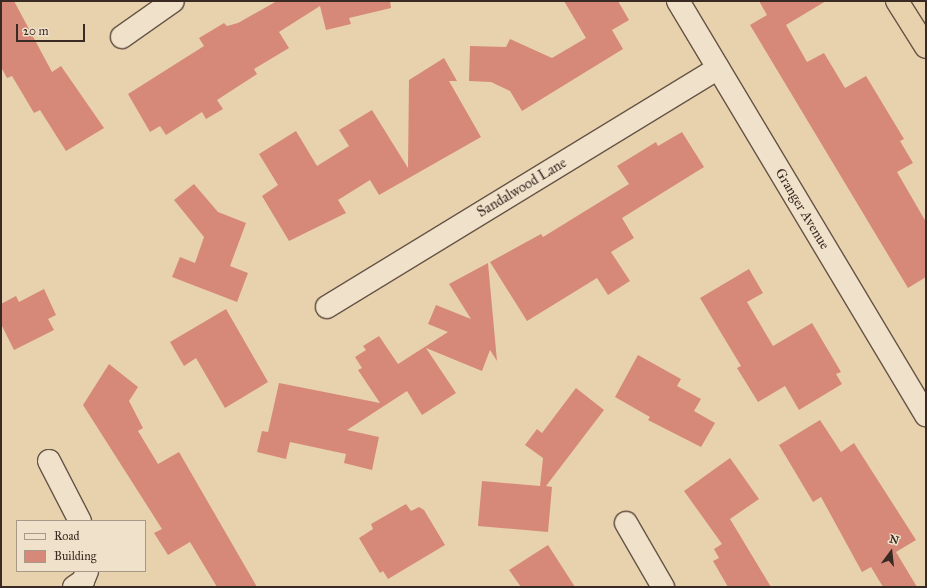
<!DOCTYPE html>
<style>
body{margin:0}
#map{position:relative;width:927px;height:588px;overflow:hidden;background:#e8d2ad;font-family:"IM FELL Great Primer",serif}
div>[style]{position:absolute}
.building>*{inset:0;background:#d68978}
.roads{filter:drop-shadow(1px 0 #665446) drop-shadow(-1px 0 #665446) drop-shadow(0 1px #665446) drop-shadow(0 -1px #665446)}
.minor>*{height:22px;margin:-11px;padding:0 11px;transform-origin:11px;border-radius:11px;background:#f0e2ca}
.highway>*{height:22px;margin:-11px;padding:0 11px;transform-origin:11px;border-radius:11px;background:#e8d2ad}
span{translate:-50% -50%;white-space:nowrap;text-align:center;line-height:1.15;-webkit-text-stroke:3.5px #f0e2ca;paint-order:stroke}
.street-label{font-size:14px;color:#3a2a24}
.frame{position:absolute;inset:0;border:2px solid #3a2a24;pointer-events:none}
.legend{position:absolute;left:16px;top:520px;width:130px;height:52px;box-sizing:border-box;background:#f0e2ca;border:1px solid #a79888;margin:0;padding:5px 7px;list-style:none;font-size:12px;color:#3a2a24}
.legend li{display:flex;align-items:center;gap:8px;height:20px}
.legend b{width:20px;border:1px solid #a79888}
.north{position:absolute;left:871px;top:532px;width:40px;height:40px;-webkit-text-stroke:3px #f0e2ca;paint-order:stroke;rotate:15deg;font-size:11px;font-weight:700;line-height:16px;text-align:center;color:#3a2a24}
.north::after{content:'';display:block;margin:auto;width:14px;height:18px;background:#3a2a24;clip-path:polygon(50% 0,100% 100%,50% 72%,0 100%)}
.scale{position:absolute;left:16px;top:24px;width:69px;height:18px;box-sizing:border-box;border:2px solid #3a2a24;border-top:0;padding-left:5px;font-size:12px;line-height:14px;white-space:nowrap;color:#3a2a24;-webkit-text-stroke:3px #f0e2ca;paint-order:stroke}
</style>
<div id="map">
<div class="building">
<i style="clip-path:polygon(1px 1px,14px 1px,52px 72px,61px 66px,104px 128px,66px 151px,40px 110px,34px 113px,12px 76px,7px 78px,1px 67px)"></i>
<i style="clip-path:polygon(277px 1px,390px 1px,391px 8px,349px 18px,351px 24px,326px 30px,320px 6px,279px 32px,289px 48px,254px 69px,257px 74px,217px 100px,223px 109px,206px 119px,202px 112px,166px 135px,160px 126px,150px 132px,128px 94px,204px 46px,199px 38px,224px 23px,227px 26px,238px 23px)"></i>
<i style="clip-path:polygon(564px 1px,618px 1px,629px 20px,612px 30px,623px 49px,522px 111px,510px 91px,491px 82px,469px 81px,470px 46px,506px 47px,510px 39px,552px 58px,586px 38px)"></i>
<i style="clip-path:polygon(759px 1px,826px 1px,786px 25px,807px 62px,824px 53px,845px 88px,866px 76px,904px 139px,900px 141px,913px 163px,897px 172px,926px 222px,926px 277px,908px 288px,750px 25px,767px 15px)"></i>
<i style="clip-path:polygon(444px 58px,457px 81px,449px 81px,481px 137px,379px 195px,370px 180px,338px 200px,346px 213px,289px 241px,262px 196px,278px 185px,259px 154px,296px 131px,317px 166px,349px 146px,339px 130px,372px 110px,408px 168px,409px 80px)"></i>
<i style="clip-path:polygon(682px 132px,704px 167px,622px 218px,634px 238px,611px 252px,630px 281px,608px 295px,597px 278px,527px 321px,490px 262px,541px 234px,543px 237px,629px 184px,617px 166px,656px 142px,658px 146px)"></i>
<i style="clip-path:polygon(194px 184px,218px 212px,246px 223px,230px 266px,248px 273px,237px 302px,172px 277px,180px 257px,195px 263px,204px 237px,174px 200px)"></i>
<i style="clip-path:polygon(488px 263px,497px 361px,490px 350px,482px 371px,426px 348px,456px 393px,422px 415px,407px 391px,347px 430px,379px 437px,372px 470px,344px 463px,346px 454px,290px 442px,286px 459px,257px 452px,262px 431px,268px 432px,279px 383px,380px 403px,358px 370px,362px 368px,355px 357px,366px 350px,363px 346px,379px 336px,398px 364px,448px 332px,428px 324px,436px 305px,471px 319px,449px 284px)"></i>
<i style="clip-path:polygon(749px 269px,763px 293px,747px 302px,773px 346px,812px 323px,841px 372px,836px 374px,842px 384px,799px 410px,785px 386px,758px 402px,737px 368px,741px 366px,700px 298px)"></i>
<i style="clip-path:polygon(44px 289px,56px 315px,48px 319px,54px 330px,14px 350px,1px 324px,1px 304px,16px 296px,19px 302px)"></i>
<i style="clip-path:polygon(226px 309px,268px 382px,225px 408px,196px 358px,184px 366px,170px 342px)"></i>
<i style="clip-path:polygon(638px 355px,681px 379px,677px 386px,701px 399px,694px 411px,715px 423px,701px 447px,648px 420px,650px 417px,615px 397px)"></i>
<i style="clip-path:polygon(109px 364px,138px 387px,129px 401px,143px 428px,138px 431px,158px 464px,179px 452px,257px 587px,217px 587px,190px 542px,168px 555px,154px 533px,162px 529px,83px 405px)"></i>
<i style="clip-path:polygon(576px 388px,604px 410px,546px 486px,552px 487px,548px 532px,478px 526px,482px 481px,540px 486px,543px 458px,525px 445px,537px 429px,542px 433px)"></i>
<i style="clip-path:polygon(820px 420px,841px 452px,854px 443px,916px 540px,896px 552px,917px 587px,883px 587px,871px 567px,862px 572px,821px 497px,813px 502px,779px 445px)"></i>
<i style="clip-path:polygon(730px 458px,759px 499px,730px 519px,771px 587px,728px 587px,713px 561px,719px 558px,714px 549px,722px 544px,684px 491px)"></i>
<i style="clip-path:polygon(406px 504px,411px 511px,419px 507px,424px 510px,445px 545px,388px 579px,383px 571px,380px 573px,359px 538px,373px 529px,371px 524px)"></i>
<i style="clip-path:polygon(548px 545px,575px 587px,521px 587px,509px 570px)"></i>
</div>
<div class="roads">
<div class="minor">
<i style="left:678px;top:1px;width:483px;rotate:59.1deg"></i>
<i style="left:122px;top:37px;width:62px;rotate:-35.2deg"></i>
<i style="left:327px;top:307px;width:458px;rotate:-31.4deg"></i>
<i style="left:49px;top:461px;width:68px;rotate:62.7deg"></i>
<i style="left:626px;top:523px;width:74px;rotate:60deg"></i>
<i style="left:74px;top:587px;width:11px;rotate:-34deg"></i>
<i style="left:83px;top:581px;width:11px;rotate:-68deg"></i>
</div>
<div class="highway">
<i style="left:897px;top:1px;width:54px;rotate:57.8deg"></i>
</div>
</div>
<div class="street-label">
<span style="left:522px;top:188px;rotate:-31deg">Sandalwood Lane</span>
<span style="left:802px;top:209px;rotate:59deg">Granger Avenue</span>
</div>
<div class="frame"></div>
<ul class="legend">
<li><b style="height:5px;background:#f0e2ca"></b>Road</li>
<li><b style="height:11px;background:#d68978"></b>Building</li>
</ul>
<div class="north">N</div>
<div class="scale">20 m</div>
</div>
